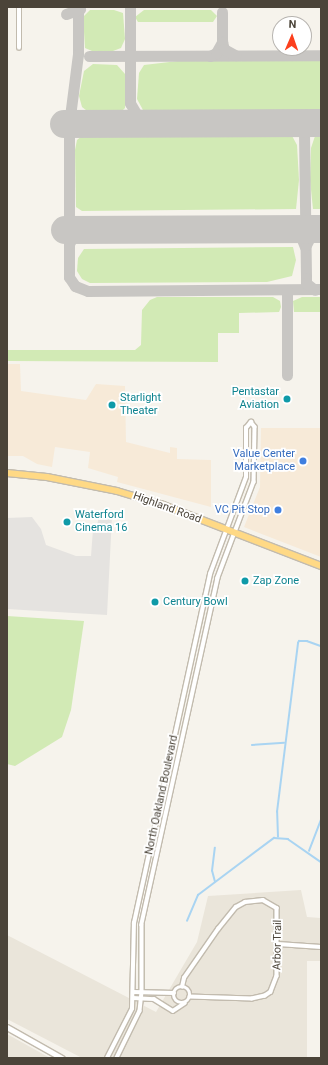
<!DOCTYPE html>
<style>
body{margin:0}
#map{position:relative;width:328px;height:1065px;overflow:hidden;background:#f6f3ec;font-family:Roboto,sans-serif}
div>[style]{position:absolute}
.residential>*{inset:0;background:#eae5da}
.commercial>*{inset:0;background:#f7ead8}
.green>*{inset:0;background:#d2eab5}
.parking>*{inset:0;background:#e5e3e0}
.stream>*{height:1.5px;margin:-0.75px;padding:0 0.75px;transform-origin:0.75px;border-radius:0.75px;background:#a9d4f2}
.taxiway>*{height:11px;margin:-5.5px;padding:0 5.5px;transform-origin:5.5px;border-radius:5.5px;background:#c8c6c3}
.runway>*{height:28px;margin:-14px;padding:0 14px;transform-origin:14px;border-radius:14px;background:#c8c6c3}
.roads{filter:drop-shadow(1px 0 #c2bbae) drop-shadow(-1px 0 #c2bbae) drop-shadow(0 1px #c2bbae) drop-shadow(0 -1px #c2bbae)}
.minor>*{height:3.5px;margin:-1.75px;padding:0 1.75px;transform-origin:1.75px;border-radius:1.75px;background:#fff}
.minor>.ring{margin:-1.75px;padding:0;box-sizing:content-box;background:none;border:3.5px solid #fff;border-radius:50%}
.tertiary>*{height:4.5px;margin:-2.25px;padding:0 2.25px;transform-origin:2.25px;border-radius:2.25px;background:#fff}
.trunk>*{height:6px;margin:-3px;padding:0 3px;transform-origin:3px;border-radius:3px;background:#ffd985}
.dots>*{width:11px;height:11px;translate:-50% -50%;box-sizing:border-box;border:2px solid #fff;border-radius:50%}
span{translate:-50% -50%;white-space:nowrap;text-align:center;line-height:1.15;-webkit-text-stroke:3.5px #fff;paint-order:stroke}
.culture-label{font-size:11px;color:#0d838f}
.right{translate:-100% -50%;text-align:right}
.left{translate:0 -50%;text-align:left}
.shop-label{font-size:11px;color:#366cbe}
.street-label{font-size:11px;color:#4b4439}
.frame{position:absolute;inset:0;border:8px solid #4b4439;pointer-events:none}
.north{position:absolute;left:272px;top:16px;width:40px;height:40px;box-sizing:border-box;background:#fff;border:1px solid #b7b4b0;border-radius:50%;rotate:2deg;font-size:11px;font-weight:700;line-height:16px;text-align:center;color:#4b4439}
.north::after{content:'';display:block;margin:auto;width:14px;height:18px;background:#fc3f1d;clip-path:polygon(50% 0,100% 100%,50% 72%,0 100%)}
</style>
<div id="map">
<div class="residential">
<i style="clip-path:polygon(301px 890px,307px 917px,321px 918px,321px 961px,307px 961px,307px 1058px,82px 1058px,7px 1019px,7px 935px,156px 1012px,197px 942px,208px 896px)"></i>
<i style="clip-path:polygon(7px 1034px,50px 1058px,7px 1058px)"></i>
</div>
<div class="commercial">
<i style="clip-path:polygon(7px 364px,20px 364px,21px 391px,86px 400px,96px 384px,125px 386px,126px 442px,170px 453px,170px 447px,177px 448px,177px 459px,211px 460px,211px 507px,117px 482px,118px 477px,88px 468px,90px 452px,55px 447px,52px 467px,37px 464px,23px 456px,7px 456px)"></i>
<i style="clip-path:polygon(261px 428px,321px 428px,321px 557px,244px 527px,260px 487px)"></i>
</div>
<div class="green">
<i style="clip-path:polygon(90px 10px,114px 10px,123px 13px,125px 39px,121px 48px,113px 51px,92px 51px,85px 48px,83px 17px)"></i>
<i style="clip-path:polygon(144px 10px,211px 10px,217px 16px,213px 22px,138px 22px,135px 17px)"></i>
<i style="clip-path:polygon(321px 60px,321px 112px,154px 114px,143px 110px,137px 99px,139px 73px,144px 65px,178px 61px)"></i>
<i style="clip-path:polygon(93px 64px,117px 65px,125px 74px,125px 108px,120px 113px,91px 114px,82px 107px,79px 96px,84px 71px)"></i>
<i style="clip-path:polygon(285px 132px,291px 134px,297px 145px,299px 180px,296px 209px,82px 211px,76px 207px,75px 150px,77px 140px,83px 135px)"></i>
<i style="clip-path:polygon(321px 133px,321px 209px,313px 209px,310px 180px,311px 148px,315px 136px)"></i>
<i style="clip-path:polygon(293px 247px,296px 260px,292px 276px,267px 282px,90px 283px,82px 279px,77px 271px,78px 258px,84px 249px)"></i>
<i style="clip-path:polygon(157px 297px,273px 297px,280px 301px,281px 307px,279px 312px,239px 313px,239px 333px,218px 333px,218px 362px,7px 361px,7px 350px,135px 350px,141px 345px,142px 310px,150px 300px)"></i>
<i style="clip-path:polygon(302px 297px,321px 297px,321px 312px,294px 312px,293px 301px)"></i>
<i style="clip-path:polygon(7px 616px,84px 621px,71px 710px,62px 737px,15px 766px,7px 764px)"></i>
</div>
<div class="parking">
<i style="clip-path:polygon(99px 516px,112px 517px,107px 615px,7px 609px,7px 518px,32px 517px,41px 529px,46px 545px,76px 556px,91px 556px,93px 529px,97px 526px)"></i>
</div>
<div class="stream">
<i style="left:252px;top:745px;width:32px;rotate:-4deg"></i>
<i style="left:278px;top:837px;width:25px;rotate:-92deg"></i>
<i style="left:277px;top:812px;width:170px;rotate:-82.9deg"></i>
<i style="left:298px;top:643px;width:2px;rotate:-63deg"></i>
<i style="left:299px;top:641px;width:8px"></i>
<i style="left:307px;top:641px;width:15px;rotate:20deg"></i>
<i style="left:309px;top:851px;width:33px;rotate:-69deg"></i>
<i style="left:215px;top:882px;width:11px;rotate:-105deg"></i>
<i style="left:212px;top:871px;width:23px;rotate:-83deg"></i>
<i style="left:187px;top:921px;width:28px;rotate:-67deg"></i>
<i style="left:198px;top:895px;width:95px;rotate:-36.9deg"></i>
<i style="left:274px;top:838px;width:14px;rotate:4deg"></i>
<i style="left:288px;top:839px;width:40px;rotate:34.9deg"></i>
</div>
<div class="taxiway">
<i style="left:78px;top:7px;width:47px;rotate:90deg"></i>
<i style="left:78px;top:54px;width:71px;rotate:97.3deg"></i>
<i style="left:69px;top:124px;width:153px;rotate:90deg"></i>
<i style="left:69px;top:277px;width:11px;rotate:56deg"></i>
<i style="left:75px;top:286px;width:14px;rotate:21deg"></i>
<i style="left:88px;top:291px;width:233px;rotate:-0.5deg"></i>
<i style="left:130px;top:7px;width:96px;rotate:90deg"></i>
<i style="left:130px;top:103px;width:16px;rotate:60deg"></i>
<i style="left:138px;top:117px;width:15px;rotate:23deg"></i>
<i style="left:222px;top:12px;width:30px;rotate:90deg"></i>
<i style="left:66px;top:14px;width:15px;rotate:-20deg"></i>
<i style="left:89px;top:56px;width:232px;rotate:-0.2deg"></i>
<i style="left:210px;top:56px;width:7px;rotate:-27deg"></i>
<i style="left:216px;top:53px;width:13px;rotate:-61deg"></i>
<i style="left:222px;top:42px;width:7px;rotate:74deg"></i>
<i style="left:224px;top:49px;width:13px;rotate:29deg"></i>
<i style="left:295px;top:123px;width:13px;rotate:48deg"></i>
<i style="left:314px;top:123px;width:8px;rotate:150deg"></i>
<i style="left:307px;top:127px;width:7px;rotate:117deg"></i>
<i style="left:304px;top:133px;width:145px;rotate:89.2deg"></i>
<i style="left:306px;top:278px;width:5px;rotate:90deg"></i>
<i style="left:306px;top:283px;width:11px;rotate:38deg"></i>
<i style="left:286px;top:229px;width:17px;rotate:28deg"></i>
<i style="left:301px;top:237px;width:11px;rotate:68deg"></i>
<i style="left:69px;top:244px;width:7px;rotate:-63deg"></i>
<i style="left:72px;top:238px;width:14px;rotate:-34deg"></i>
<i style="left:306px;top:245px;width:11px;rotate:-63deg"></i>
<i style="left:311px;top:235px;width:11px;rotate:-27deg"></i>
<i style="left:287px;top:290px;width:85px;rotate:90deg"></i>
</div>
<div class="runway">
<i style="left:64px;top:124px;width:257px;rotate:-0.2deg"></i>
<i style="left:65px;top:230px;width:256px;rotate:-0.2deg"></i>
</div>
<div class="roads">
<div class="minor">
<i style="left:19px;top:48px;width:41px;rotate:-90deg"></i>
<i style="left:278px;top:944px;width:43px;rotate:4deg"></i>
<i class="ring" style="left:174px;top:987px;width:12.5px;height:12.5px"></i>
<i style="left:182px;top:987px;width:9px;rotate:-77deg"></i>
<i style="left:184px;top:978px;width:60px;rotate:-55.2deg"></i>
<i style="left:218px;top:929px;width:28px;rotate:-51deg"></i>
<i style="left:236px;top:907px;width:10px;rotate:-29deg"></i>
<i style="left:245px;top:902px;width:18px;rotate:-6deg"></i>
<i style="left:263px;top:900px;width:16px;rotate:30deg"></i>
<i style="left:277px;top:908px;width:68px;rotate:90deg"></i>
<i style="left:277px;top:976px;width:17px;rotate:111deg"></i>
<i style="left:271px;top:992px;width:7px;rotate:146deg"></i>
<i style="left:265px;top:996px;width:13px;rotate:167deg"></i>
<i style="left:252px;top:999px;width:62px;rotate:-178.2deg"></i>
<i style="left:133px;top:992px;width:41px;rotate:1.4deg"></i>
<i style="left:133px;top:998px;width:21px;rotate:3deg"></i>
<i style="left:154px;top:999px;width:22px;rotate:32deg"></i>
<i style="left:173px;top:1011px;width:14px;rotate:-34deg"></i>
<i style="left:107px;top:1058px;width:55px;rotate:-63deg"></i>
<i style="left:132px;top:1009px;width:86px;rotate:-88.7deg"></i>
<i style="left:134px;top:923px;width:357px;rotate:-77.7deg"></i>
<i style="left:210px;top:574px;width:103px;rotate:-69.6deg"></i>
<i style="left:246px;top:477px;width:49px;rotate:-90deg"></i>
<i style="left:246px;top:428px;width:8px;rotate:-50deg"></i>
<i style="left:251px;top:422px;width:6px;rotate:51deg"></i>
<i style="left:255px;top:427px;width:55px;rotate:91deg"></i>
<i style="left:254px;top:482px;width:103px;rotate:110.6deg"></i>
<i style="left:218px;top:578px;width:355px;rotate:102.4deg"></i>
<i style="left:142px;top:925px;width:67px;rotate:90deg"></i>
<i style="left:142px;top:992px;width:19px;rotate:96deg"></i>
<i style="left:140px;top:1011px;width:52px;rotate:116.1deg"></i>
</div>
<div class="tertiary">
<i style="left:7px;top:1027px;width:63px;rotate:29.4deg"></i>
</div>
<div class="trunk">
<i style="left:7px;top:473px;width:40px;rotate:5.7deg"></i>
<i style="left:47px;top:477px;width:71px;rotate:11.3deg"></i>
<i style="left:117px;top:491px;width:48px;rotate:16.9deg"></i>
<i style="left:163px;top:505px;width:169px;rotate:21.1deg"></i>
</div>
</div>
<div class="dots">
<i style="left:287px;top:399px;background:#0f9aa8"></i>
<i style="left:112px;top:405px;background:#0f9aa8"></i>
<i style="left:303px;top:461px;background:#3f7fe0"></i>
<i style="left:278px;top:510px;background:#3f7fe0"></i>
<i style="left:67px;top:522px;background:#0f9aa8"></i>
<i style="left:245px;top:581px;background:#0f9aa8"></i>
<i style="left:155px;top:602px;background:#0f9aa8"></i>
</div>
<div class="culture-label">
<span class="right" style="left:279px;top:399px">Pentastar<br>Aviation</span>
<span class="left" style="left:120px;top:405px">Starlight<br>Theater</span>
<span class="left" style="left:75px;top:522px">Waterford<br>Cinema 16</span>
<span class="left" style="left:253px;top:581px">Zap Zone</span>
<span class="left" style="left:163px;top:602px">Century Bowl</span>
</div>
<div class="shop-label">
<span class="right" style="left:295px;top:461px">Value Center<br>Marketplace</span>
<span class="right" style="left:270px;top:510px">VC Pit Stop</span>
</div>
<div class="street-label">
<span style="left:167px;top:508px;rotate:20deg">Highland Road</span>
<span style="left:162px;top:795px;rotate:-78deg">North Oakland Boulevard</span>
<span style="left:278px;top:945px;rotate:-89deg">Arbor Trail</span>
</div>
<div class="frame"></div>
<div class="north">N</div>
</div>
